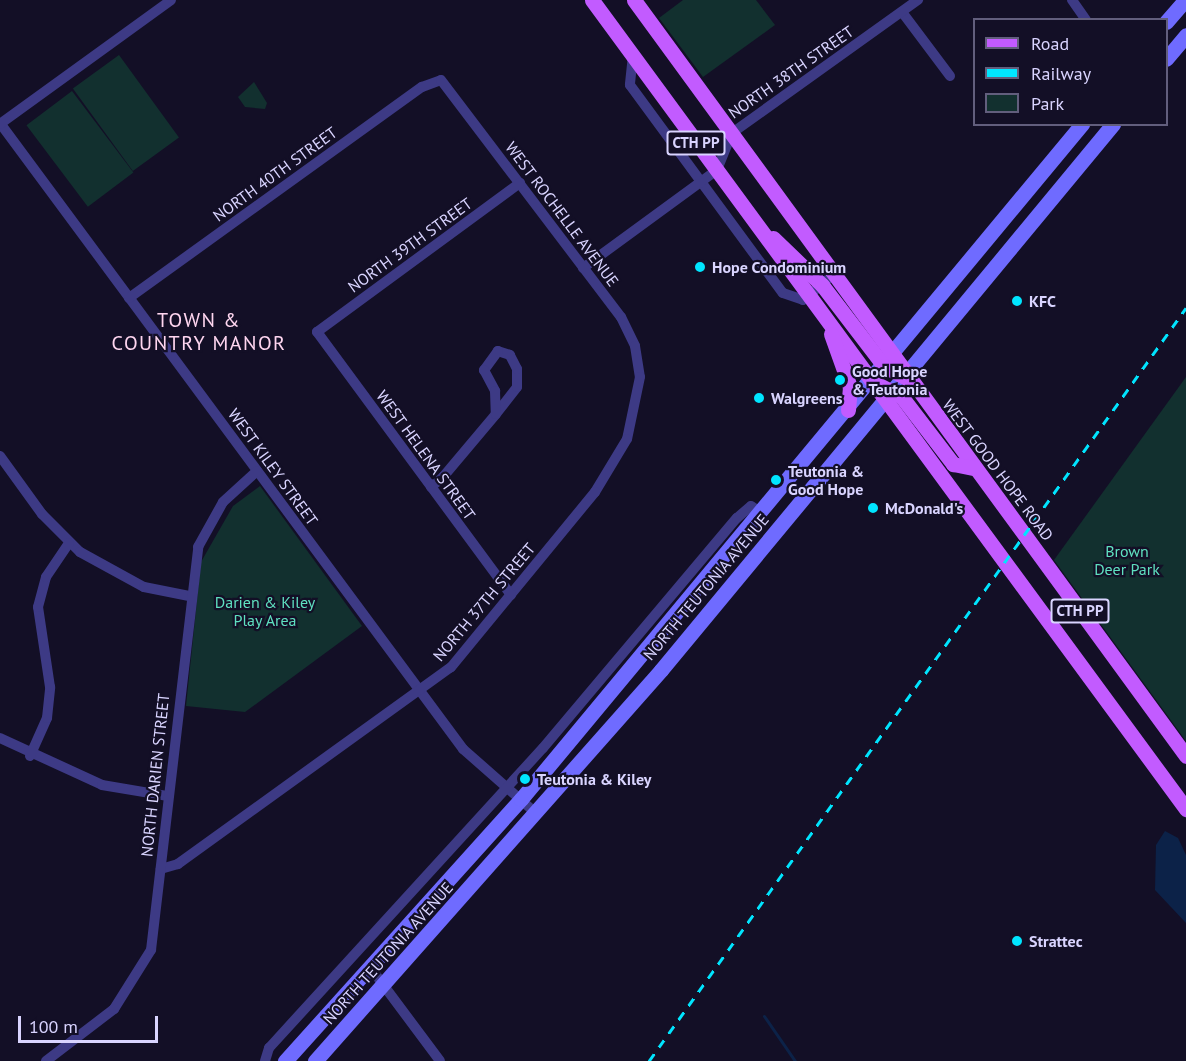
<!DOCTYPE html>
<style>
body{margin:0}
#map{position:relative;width:1186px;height:1061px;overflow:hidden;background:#130f26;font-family:"PT Sans",sans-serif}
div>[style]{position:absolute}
.green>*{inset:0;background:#12302f;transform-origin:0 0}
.water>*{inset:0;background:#0c2248}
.stream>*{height:3px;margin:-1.5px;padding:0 1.5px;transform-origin:1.5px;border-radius:1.5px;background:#0c2248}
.minor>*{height:10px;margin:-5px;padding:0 5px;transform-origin:5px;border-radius:5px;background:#3d3a85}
.secondary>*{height:15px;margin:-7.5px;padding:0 7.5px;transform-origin:7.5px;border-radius:7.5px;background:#6f6bff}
.primary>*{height:15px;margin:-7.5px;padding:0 7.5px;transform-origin:7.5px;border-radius:7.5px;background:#c25bff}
.rail>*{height:3px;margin-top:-1.5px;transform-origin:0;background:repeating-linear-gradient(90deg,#00e5ff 0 9px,transparent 0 17px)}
.dots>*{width:16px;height:16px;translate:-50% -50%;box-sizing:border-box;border:3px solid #130f26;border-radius:50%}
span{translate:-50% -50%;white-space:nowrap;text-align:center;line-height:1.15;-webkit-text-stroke:4.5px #130f26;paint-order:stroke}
.shield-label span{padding:2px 4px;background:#130f26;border:2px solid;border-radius:4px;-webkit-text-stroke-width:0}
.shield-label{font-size:15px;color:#d9d4ff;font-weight:700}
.street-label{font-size:16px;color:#d9d4ff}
.poi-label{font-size:16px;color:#d9d4ff;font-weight:700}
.left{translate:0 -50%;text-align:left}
.park-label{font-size:16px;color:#5fe0c0}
.quarter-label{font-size:20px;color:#ffd6f0;letter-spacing:1.5px}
.legend{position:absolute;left:973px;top:18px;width:195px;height:108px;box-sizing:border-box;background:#130f26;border:2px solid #625e7d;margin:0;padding:8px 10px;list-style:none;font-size:18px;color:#d9d4ff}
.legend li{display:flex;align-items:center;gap:12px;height:30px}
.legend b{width:30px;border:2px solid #625e7d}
.scale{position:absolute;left:18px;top:1016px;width:140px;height:27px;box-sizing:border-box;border:3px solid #d9d4ff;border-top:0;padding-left:8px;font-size:18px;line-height:21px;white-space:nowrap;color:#d9d4ff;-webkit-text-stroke:4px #130f26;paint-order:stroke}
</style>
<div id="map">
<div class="green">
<i style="clip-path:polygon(683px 0,756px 0,775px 25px,703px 77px,659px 18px)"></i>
<i style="left:119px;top:55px;width:102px;height:57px;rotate:54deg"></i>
<i style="clip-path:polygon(254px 82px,267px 103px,265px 109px,245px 107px,238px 97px)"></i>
<i style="left:72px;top:91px;width:102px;height:57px;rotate:53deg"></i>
<i style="clip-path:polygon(1186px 377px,1186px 741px,1054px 560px)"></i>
<i style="clip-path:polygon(260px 486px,362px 626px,245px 712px,186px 706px,201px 562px,233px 506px)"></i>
</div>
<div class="water">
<i style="clip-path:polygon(1165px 831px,1178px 838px,1186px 855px,1186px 923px,1155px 890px,1156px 845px)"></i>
</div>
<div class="stream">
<i style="left:764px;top:1016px;width:55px;rotate:55.4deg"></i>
</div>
<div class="minor">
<i style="left:1072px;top:0;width:24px;rotate:55deg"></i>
<i style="left:902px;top:12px;width:80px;rotate:53.1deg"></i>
<i style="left:633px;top:55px;width:30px;rotate:96deg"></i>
<i style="left:630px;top:85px;width:258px;rotate:53.7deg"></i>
<i style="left:783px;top:293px;width:21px;rotate:19deg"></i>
<i style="left:803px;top:300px;width:31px;rotate:-40deg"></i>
<i style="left:0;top:123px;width:779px;rotate:53.51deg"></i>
<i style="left:463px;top:749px;width:98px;rotate:41.3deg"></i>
<i style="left:0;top:124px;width:211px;rotate:-35.9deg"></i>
<i style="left:583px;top:268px;width:166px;rotate:-36.2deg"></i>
<i style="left:717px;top:170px;width:40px;rotate:-68deg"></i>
<i style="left:732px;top:133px;width:229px;rotate:-35.6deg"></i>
<i style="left:129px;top:298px;width:361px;rotate:-35.8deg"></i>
<i style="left:422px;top:87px;width:20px;rotate:-20deg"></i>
<i style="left:441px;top:80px;width:298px;rotate:52.8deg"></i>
<i style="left:621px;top:317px;width:32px;rotate:64deg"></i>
<i style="left:635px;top:346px;width:31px;rotate:81deg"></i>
<i style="left:640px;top:377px;width:63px;rotate:101.8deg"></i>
<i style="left:627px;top:439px;width:62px;rotate:121.1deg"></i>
<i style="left:595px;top:492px;width:227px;rotate:129.4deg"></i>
<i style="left:451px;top:667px;width:337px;rotate:144.2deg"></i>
<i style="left:178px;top:864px;width:18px;rotate:164deg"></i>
<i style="left:0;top:456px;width:72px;rotate:54.1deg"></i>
<i style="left:42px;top:514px;width:54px;rotate:45deg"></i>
<i style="left:80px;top:552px;width:73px;rotate:28.7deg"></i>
<i style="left:144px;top:587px;width:46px;rotate:11.3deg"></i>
<i style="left:431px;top:487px;width:16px;rotate:-40deg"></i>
<i style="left:443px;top:477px;width:82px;rotate:-49.9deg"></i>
<i style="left:496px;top:414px;width:34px;rotate:-52deg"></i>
<i style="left:517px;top:387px;width:18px;rotate:-90deg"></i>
<i style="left:517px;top:369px;width:16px;rotate:-117deg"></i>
<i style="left:510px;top:355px;width:13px;rotate:-162deg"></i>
<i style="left:498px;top:351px;width:24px;rotate:126deg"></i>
<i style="left:484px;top:370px;width:24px;rotate:62deg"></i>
<i style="left:495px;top:391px;width:23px;rotate:88deg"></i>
<i style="left:511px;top:595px;width:327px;rotate:-126.4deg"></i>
<i style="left:317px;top:332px;width:252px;rotate:-36.3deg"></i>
<i style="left:0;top:738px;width:112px;rotate:24.7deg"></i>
<i style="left:102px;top:785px;width:67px;rotate:9.5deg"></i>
<i style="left:30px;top:756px;width:42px;rotate:-65.9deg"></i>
<i style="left:47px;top:718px;width:31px;rotate:-84deg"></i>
<i style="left:50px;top:687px;width:81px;rotate:-98.5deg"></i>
<i style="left:38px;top:607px;width:31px;rotate:-75deg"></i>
<i style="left:46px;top:577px;width:41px;rotate:-55.9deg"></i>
<i style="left:370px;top:967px;width:117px;rotate:53.3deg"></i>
<i style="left:46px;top:1061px;width:86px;rotate:-37.4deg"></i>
<i style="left:114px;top:1009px;width:70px;rotate:-57.9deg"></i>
<i style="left:151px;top:950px;width:406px;rotate:-83.3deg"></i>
<i style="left:198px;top:547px;width:51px;rotate:-60.9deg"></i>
<i style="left:223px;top:502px;width:46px;rotate:-42.4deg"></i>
<i style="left:265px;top:1061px;width:14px;rotate:-73deg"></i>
<i style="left:269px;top:1048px;width:406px;rotate:-47.6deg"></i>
<i style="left:543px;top:748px;width:301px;rotate:-49.9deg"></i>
<i style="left:737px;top:518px;width:18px;rotate:-41deg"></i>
<i style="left:751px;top:506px;width:11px;rotate:34deg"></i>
</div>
<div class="secondary">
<i style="left:1166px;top:22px;width:29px;rotate:-49deg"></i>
<i style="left:1166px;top:59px;width:31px;rotate:-50deg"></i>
<i style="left:285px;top:1061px;width:353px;rotate:-48deg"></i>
<i style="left:521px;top:799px;width:878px;rotate:-50.27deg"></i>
<i style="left:315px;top:1061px;width:522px;rotate:-48.49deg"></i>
<i style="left:661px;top:670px;width:709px;rotate:-50.38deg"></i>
</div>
<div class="primary">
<i style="left:592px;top:0;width:1004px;rotate:53.71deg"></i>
<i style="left:634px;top:0;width:936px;rotate:53.86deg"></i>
<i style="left:773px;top:238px;width:68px;rotate:43.8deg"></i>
<i style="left:822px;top:285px;width:102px;rotate:52.6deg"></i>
<i style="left:884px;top:366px;width:24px;rotate:28deg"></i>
<i style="left:831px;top:334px;width:56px;rotate:70.3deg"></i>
<i style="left:850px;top:387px;width:23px;rotate:95deg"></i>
<i style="left:873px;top:382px;width:31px;rotate:27deg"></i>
<i style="left:901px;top:396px;width:86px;rotate:52.6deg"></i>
<i style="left:953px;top:464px;width:20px;rotate:11deg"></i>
</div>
<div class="rail">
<i style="left:649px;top:1061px;width:925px;rotate:-54.51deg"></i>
</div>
<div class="dots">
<i style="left:700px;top:267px;background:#00e5ff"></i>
<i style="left:1017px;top:301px;background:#00e5ff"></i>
<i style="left:840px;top:380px;background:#00e5ff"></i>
<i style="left:759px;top:398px;background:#00e5ff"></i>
<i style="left:776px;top:480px;background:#00e5ff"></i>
<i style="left:873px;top:508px;background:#00e5ff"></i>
<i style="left:525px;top:779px;background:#00e5ff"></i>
<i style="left:1017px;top:941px;background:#00e5ff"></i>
</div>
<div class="shield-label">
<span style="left:696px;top:143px">CTH PP</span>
<span style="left:1080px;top:611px">CTH PP</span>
</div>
<div class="street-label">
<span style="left:791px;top:72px;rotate:-35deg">NORTH 38TH STREET</span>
<span style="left:275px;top:174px;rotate:-36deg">NORTH 40TH STREET</span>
<span style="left:562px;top:214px;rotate:53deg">WEST ROCHELLE AVENUE</span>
<span style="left:410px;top:245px;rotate:-36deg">NORTH 39TH STREET</span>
<span style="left:426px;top:455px;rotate:54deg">WEST HELENA STREET</span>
<span style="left:273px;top:467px;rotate:54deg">WEST KILEY STREET</span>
<span style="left:998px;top:470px;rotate:53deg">WEST GOOD HOPE ROAD</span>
<span style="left:706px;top:587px;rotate:-50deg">NORTH TEUTONIA AVENUE</span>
<span style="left:484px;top:602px;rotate:-50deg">NORTH 37TH STREET</span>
<span style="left:155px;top:775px;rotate:-84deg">NORTH DARIEN STREET</span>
<span style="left:388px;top:953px;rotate:-48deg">NORTH TEUTONIA AVENUE</span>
</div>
<div class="poi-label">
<span class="left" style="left:712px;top:267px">Hope Condominium</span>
<span class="left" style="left:1029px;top:301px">KFC</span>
<span class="left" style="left:852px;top:380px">Good Hope<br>&amp; Teutonia</span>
<span class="left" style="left:771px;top:398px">Walgreens</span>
<span class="left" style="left:788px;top:480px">Teutonia &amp;<br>Good Hope</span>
<span class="left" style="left:885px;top:508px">McDonald's</span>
<span class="left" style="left:537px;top:779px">Teutonia &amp; Kiley</span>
<span class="left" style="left:1029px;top:941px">Strattec</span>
</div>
<div class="park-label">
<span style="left:1127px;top:560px">Brown<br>Deer Park</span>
<span style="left:265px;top:611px">Darien &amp; Kiley<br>Play Area</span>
</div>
<div class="quarter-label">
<span style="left:199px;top:332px">TOWN &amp;<br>COUNTRY MANOR</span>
</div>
<ul class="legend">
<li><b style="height:8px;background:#c25bff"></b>Road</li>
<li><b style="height:8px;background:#00e5ff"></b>Railway</li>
<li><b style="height:16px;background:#12302f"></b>Park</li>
</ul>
<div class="scale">100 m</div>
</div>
